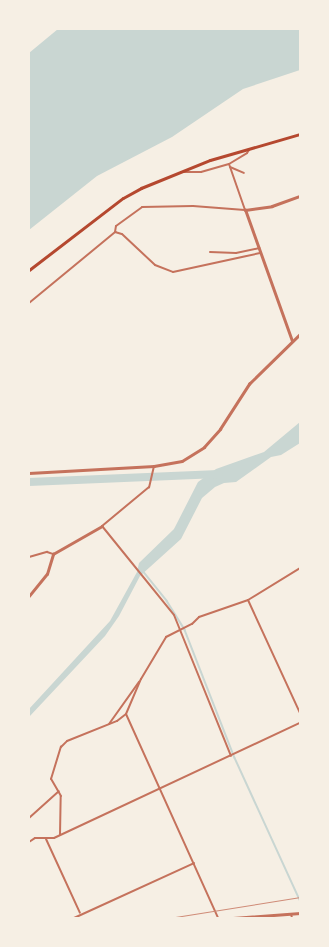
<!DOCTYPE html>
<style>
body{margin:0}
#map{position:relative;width:329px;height:947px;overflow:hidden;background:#f6efe4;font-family:Jost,sans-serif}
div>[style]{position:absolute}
.water>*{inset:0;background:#c9d6d2}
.stream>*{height:1.5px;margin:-0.75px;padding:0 0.75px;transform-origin:0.75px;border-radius:0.75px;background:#c9d6d2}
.river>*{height:8px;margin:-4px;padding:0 4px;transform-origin:4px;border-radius:4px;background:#c9d6d2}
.minor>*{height:2px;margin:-1px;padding:0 1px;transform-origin:1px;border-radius:1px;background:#c5725c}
.tertiary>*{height:2.5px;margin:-1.25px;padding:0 1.25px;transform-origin:1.25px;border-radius:1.25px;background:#c5725c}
.primary>*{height:3px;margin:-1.5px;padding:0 1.5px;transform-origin:1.5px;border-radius:1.5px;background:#b5482f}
.tram>*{height:1px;margin:-0.5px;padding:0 0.5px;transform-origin:0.5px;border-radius:0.5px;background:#cf8b77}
span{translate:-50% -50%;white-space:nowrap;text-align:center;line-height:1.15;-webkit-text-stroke:3px #f6efe4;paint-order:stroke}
.frame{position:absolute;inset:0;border:30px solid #f6efe4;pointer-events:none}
</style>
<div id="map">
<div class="water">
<i style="clip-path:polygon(58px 29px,300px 29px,300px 70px,243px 89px,172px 137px,97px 176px,29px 230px,29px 53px)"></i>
<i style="clip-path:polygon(300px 422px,300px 443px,281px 455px,271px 457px,236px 482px,224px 483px,215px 487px,202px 498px,181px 539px,140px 576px,119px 616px,105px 636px,29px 717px,29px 709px,110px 621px,137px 572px,139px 563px,174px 529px,198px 482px,216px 469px,264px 452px)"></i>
</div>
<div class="stream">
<i style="left:143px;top:571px;width:38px;rotate:51deg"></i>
<i style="left:167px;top:601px;width:34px;rotate:58deg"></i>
<i style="left:185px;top:630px;width:137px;rotate:68.7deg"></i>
<i style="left:235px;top:758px;width:156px;rotate:65.4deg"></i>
</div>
<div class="river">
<i style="left:29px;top:482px;width:190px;rotate:-2.4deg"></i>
</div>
<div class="minor">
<i style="left:229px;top:164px;width:49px;rotate:70.8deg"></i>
<i style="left:230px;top:167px;width:15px;rotate:23deg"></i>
<i style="left:181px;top:172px;width:20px"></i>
<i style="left:201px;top:172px;width:29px;rotate:-16deg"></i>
<i style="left:229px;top:164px;width:21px;rotate:-31deg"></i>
<i style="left:247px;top:153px;width:4px;rotate:-56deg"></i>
<i style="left:115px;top:232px;width:7px;rotate:16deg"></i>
<i style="left:122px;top:234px;width:45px;rotate:43.2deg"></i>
<i style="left:155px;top:265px;width:19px;rotate:21deg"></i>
<i style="left:173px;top:272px;width:89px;rotate:-12.3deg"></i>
<i style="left:210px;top:252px;width:26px;rotate:2deg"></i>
<i style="left:236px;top:253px;width:24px;rotate:-12deg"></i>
<i style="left:29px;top:303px;width:112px;rotate:-39.5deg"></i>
<i style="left:115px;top:232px;width:6px;rotate:-81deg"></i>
<i style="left:116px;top:226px;width:32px;rotate:-36deg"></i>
<i style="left:142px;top:207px;width:51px;rotate:-1.1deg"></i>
<i style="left:193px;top:206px;width:52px;rotate:4.4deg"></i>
<i style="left:154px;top:466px;width:22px;rotate:103deg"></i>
<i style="left:149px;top:487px;width:61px;rotate:140.3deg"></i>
<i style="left:102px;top:526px;width:114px;rotate:51deg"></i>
<i style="left:174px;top:615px;width:152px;rotate:68deg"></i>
<i style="left:29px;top:557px;width:19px;rotate:-16deg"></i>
<i style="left:47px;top:552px;width:6px;rotate:18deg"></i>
<i style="left:248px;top:600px;width:124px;rotate:65.3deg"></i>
<i style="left:126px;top:714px;width:224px;rotate:65.7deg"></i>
<i style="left:109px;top:724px;width:52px;rotate:-54.5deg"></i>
<i style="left:29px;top:818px;width:40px;rotate:-42deg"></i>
<i style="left:60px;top:835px;width:39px;rotate:-89deg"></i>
<i style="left:61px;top:796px;width:20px;rotate:-120deg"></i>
<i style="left:51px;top:779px;width:34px;rotate:-73deg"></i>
<i style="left:61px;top:747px;width:8px;rotate:-45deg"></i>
<i style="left:67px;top:741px;width:54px;rotate:-21.8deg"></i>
<i style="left:117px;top:721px;width:11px;rotate:-38deg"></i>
<i style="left:126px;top:714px;width:38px;rotate:-67deg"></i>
<i style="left:141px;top:679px;width:49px;rotate:-59.2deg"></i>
<i style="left:166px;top:637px;width:29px;rotate:-27deg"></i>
<i style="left:192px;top:624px;width:10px;rotate:-45deg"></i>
<i style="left:199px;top:617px;width:52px;rotate:-19.1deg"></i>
<i style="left:248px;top:600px;width:61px;rotate:-31.6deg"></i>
<i style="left:46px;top:839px;width:81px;rotate:65.3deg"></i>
<i style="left:29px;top:842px;width:7px;rotate:-34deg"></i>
<i style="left:35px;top:838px;width:19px"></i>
<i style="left:54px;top:838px;width:272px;rotate:-25.1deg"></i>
<i style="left:291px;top:914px;width:4px;rotate:76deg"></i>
<i style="left:74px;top:918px;width:132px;rotate:-24.6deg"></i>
</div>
<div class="tertiary">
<i style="left:292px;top:341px;width:139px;rotate:-109.7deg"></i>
<i style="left:245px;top:210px;width:27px;rotate:-8deg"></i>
<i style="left:272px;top:206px;width:30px;rotate:-20deg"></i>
<i style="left:29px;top:473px;width:125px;rotate:-3.2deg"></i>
<i style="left:154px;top:466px;width:28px;rotate:-10deg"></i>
<i style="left:182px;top:461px;width:26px;rotate:-32deg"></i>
<i style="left:204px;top:447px;width:24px;rotate:-48deg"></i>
<i style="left:220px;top:429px;width:54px;rotate:-57.2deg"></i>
<i style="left:249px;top:384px;width:71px;rotate:-44.4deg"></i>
<i style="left:29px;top:596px;width:28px;rotate:-51deg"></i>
<i style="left:47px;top:574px;width:21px;rotate:-73deg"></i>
<i style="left:53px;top:554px;width:56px;rotate:-29.7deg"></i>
<i style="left:233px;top:918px;width:67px;rotate:-4.3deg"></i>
</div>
<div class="primary">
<i style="left:29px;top:270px;width:118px;rotate:-37.5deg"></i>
<i style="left:123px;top:198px;width:21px;rotate:-29deg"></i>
<i style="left:141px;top:188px;width:74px;rotate:-22.1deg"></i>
<i style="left:210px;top:160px;width:94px;rotate:-16.1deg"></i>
</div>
<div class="tram">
<i style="left:169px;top:918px;width:133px;rotate:-9.1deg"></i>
</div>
<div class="frame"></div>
</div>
